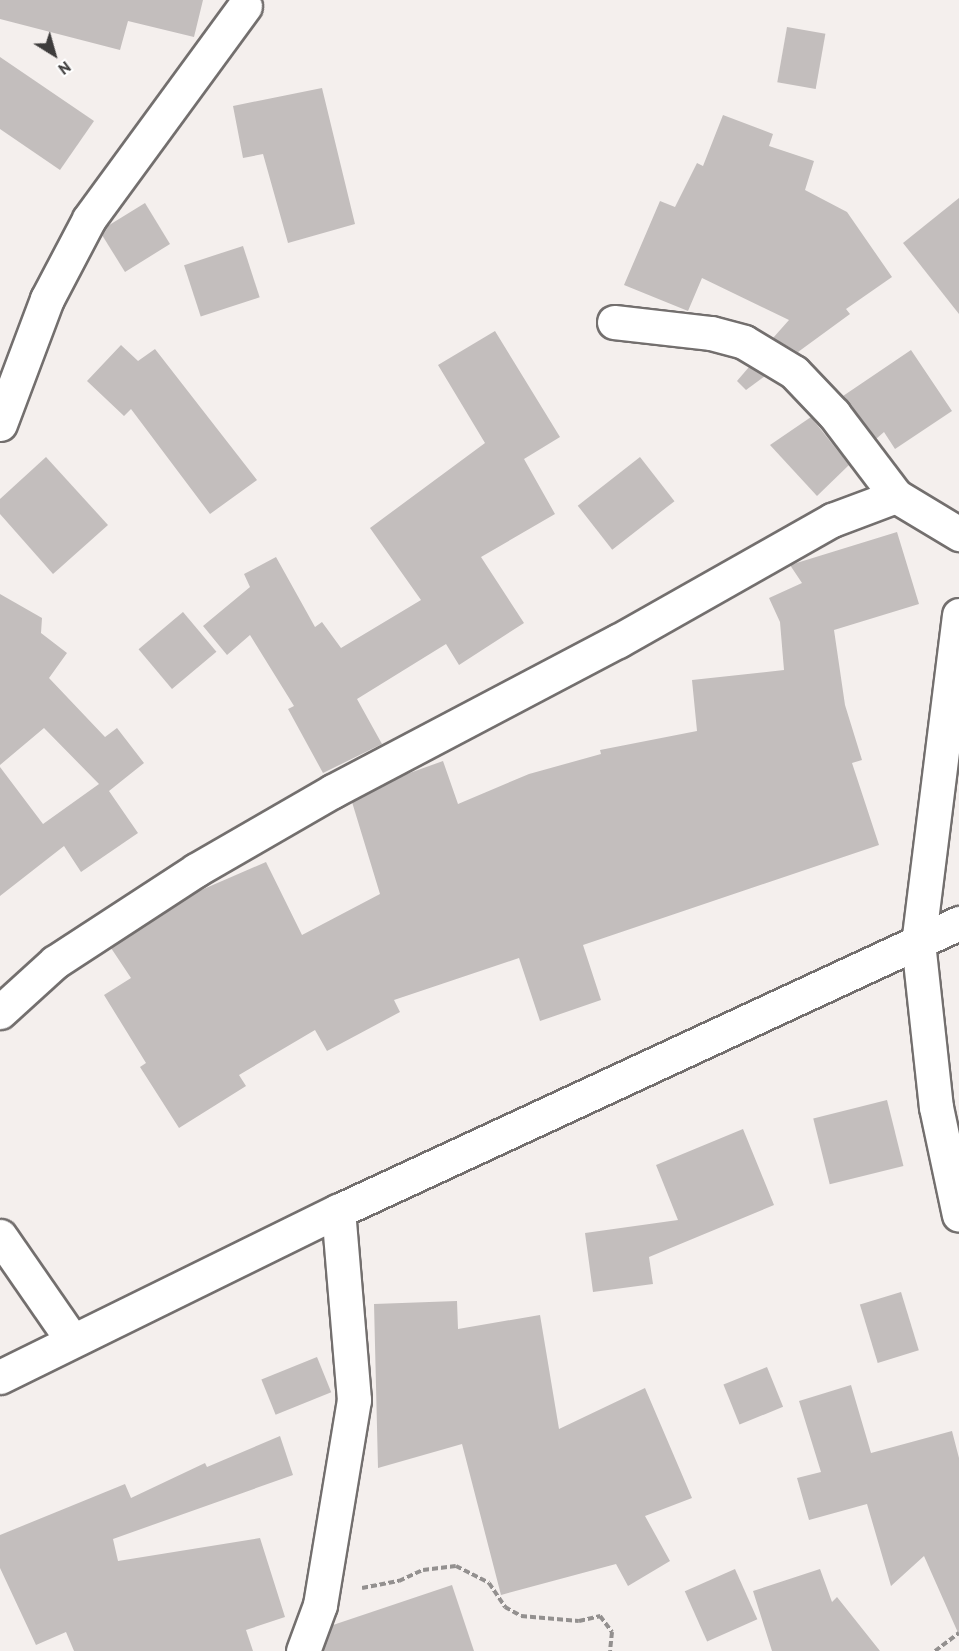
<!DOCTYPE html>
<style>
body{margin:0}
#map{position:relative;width:959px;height:1651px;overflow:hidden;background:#f4efed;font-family:"PT Sans",sans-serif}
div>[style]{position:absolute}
.building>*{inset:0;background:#c3bebd;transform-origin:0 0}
.path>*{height:4px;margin-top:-2px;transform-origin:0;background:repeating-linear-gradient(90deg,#93908f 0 6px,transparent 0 9px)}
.roads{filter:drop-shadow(2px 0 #736f6e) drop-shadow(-2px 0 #736f6e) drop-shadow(0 2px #736f6e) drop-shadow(0 -2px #736f6e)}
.minor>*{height:33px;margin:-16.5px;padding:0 16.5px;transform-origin:16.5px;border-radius:16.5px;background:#fff}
.tertiary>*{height:33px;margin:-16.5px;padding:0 16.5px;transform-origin:16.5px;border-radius:16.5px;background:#fff}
.secondary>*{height:33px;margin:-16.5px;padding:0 16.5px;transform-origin:16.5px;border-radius:16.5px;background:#fff}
span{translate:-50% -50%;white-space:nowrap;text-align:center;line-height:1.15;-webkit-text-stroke:6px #fff;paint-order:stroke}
.north{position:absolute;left:24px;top:24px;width:60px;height:60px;-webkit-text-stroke:4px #fff;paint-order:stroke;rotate:143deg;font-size:16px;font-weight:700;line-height:24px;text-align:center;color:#3e3c3c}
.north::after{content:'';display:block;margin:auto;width:21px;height:27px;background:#3e3c3c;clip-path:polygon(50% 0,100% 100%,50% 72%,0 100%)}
</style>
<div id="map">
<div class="building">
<i style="clip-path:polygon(0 0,203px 0,194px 37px,128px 21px,120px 50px,0 19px)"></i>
<i style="left:787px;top:27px;width:39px;height:56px;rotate:10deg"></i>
<i style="clip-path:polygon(0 57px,94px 121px,60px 170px,0 129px)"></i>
<i style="clip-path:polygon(322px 88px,355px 224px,288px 243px,263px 154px,243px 158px,233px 106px)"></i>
<i style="clip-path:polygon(723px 115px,773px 134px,769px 146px,814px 161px,805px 190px,847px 212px,892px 277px,846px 309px,850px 314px,798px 352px,773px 338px,789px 320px,702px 278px,688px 311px,624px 285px,660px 201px,675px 207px,697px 163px,703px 166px)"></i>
<i style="clip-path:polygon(959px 198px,959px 314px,903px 243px)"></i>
<i style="clip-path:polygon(145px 203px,170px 244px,125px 272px,102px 235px,106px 227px)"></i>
<i style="left:243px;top:246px;width:54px;height:62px;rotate:72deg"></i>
<i style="clip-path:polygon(495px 331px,560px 437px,524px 459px,555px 514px,481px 557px,524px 623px,459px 665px,446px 644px,357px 699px,382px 744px,323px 773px,288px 709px,294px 706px,250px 635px,227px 655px,203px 626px,250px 587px,244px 574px,276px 557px,315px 627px,322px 622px,341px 648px,421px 600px,370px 528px,485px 443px,438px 365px)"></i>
<i style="clip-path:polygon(121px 345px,138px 361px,155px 349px,257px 480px,210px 514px,131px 409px,124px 416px,87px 381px)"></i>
<i style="clip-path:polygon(911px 350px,952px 411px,895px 449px,884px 432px,876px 439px,843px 396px)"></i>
<i style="clip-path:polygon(749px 367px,765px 376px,746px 390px,737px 381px)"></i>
<i style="clip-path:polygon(811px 417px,849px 465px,817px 496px,770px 445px)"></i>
<i style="clip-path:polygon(46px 457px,108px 525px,53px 574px,0 514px,0 499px)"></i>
<i style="left:640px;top:457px;width:56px;height:79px;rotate:52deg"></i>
<i style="clip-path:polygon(897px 532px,919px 604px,834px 630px,845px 705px,862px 760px,852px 763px,879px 845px,583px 945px,601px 1000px,540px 1021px,519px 958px,394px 1000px,400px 1012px,327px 1051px,315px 1030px,239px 1075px,246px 1086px,179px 1128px,140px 1067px,146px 1063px,104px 995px,131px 978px,111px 948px,199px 891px,266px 862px,302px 935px,380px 894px,352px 802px,404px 775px,443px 761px,458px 804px,529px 774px,601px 754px,600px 750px,697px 731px,692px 680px,784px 670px,780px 622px,769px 598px,802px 583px,790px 565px)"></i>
<i style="clip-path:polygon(0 594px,42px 618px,41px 633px,67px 653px,49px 678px,105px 737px,117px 728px,144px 763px,109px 791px,138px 833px,81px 872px,64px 846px,0 896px,0 767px,43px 824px,99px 784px,44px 728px,0 765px)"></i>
<i style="left:183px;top:612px;width:52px;height:58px;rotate:50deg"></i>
<i style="left:887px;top:1100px;width:68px;height:76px;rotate:76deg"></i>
<i style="clip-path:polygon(743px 1129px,774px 1205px,649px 1257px,653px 1284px,593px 1292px,585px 1233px,678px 1220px,656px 1165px)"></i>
<i style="left:901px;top:1292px;width:61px;height:43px;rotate:73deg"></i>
<i style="clip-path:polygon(457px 1301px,458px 1329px,540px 1315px,559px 1429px,645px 1388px,692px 1498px,645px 1516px,670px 1561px,628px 1586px,616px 1564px,501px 1595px,462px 1444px,378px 1468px,374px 1304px)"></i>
<i style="left:317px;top:1357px;width:38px;height:60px;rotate:68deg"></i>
<i style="left:767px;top:1367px;width:43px;height:47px;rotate:68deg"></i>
<i style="clip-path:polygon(851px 1385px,871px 1453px,952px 1431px,959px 1458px,959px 1635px,924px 1556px,891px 1586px,867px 1504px,809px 1520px,797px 1478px,821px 1472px,799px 1401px)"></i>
<i style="clip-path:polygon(280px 1436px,293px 1475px,113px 1539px,118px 1561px,260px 1538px,285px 1617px,246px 1630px,253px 1651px,74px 1651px,66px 1632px,36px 1645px,0 1568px,0 1535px,125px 1484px,131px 1498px,205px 1463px,207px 1467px)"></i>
<i style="left:735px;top:1569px;width:55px;height:55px;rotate:66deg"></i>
<i style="clip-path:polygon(820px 1569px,832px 1602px,837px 1597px,880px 1651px,772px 1651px,753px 1591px)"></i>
<i style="clip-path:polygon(452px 1585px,474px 1651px,323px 1651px,333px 1625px)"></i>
</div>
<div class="path">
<i style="left:362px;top:1588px;width:38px;rotate:-11deg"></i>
<i style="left:399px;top:1581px;width:26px;rotate:-25deg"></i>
<i style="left:423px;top:1570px;width:33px;rotate:-7deg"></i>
<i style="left:456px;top:1566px;width:37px;rotate:27deg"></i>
<i style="left:489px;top:1583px;width:29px;rotate:56deg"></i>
<i style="left:505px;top:1607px;width:18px;rotate:29deg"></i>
<i style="left:521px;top:1616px;width:58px;rotate:4.9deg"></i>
<i style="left:579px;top:1621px;width:22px;rotate:-13deg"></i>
<i style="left:600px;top:1616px;width:20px;rotate:53deg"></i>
<i style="left:612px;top:1632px;width:19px;rotate:96deg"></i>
<i style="left:935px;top:1651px;width:30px;rotate:-37deg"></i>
</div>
<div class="roads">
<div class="minor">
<i style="left:614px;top:322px;width:98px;rotate:6.5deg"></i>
<i style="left:711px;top:333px;width:34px;rotate:15deg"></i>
<i style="left:744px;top:342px;width:58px;rotate:31deg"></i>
<i style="left:794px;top:372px;width:58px;rotate:46.4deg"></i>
<i style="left:834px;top:414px;width:103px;rotate:52.9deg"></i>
<i style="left:0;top:424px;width:134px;rotate:-69.4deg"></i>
<i style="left:47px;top:299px;width:90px;rotate:-62.3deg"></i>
<i style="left:89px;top:219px;width:264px;rotate:-53.8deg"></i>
<i style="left:0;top:1012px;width:74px;rotate:-42.3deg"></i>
<i style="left:55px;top:962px;width:168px;rotate:-33.1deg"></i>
<i style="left:196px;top:870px;width:158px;rotate:-30deg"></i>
<i style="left:333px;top:791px;width:322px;rotate:-27.8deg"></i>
<i style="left:618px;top:641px;width:246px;rotate:-29.5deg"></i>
<i style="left:832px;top:520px;width:68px;rotate:-20.6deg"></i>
<i style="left:896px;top:496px;width:74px;rotate:31.1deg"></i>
<i style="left:0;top:1236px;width:126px;rotate:55.3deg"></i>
<i style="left:303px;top:1651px;width:49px;rotate:-69.7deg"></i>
<i style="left:320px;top:1605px;width:208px;rotate:-80.6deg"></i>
<i style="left:354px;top:1400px;width:190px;rotate:-94.8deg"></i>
</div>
<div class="tertiary">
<i style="left:959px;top:615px;width:330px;rotate:97.1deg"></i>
<i style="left:918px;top:942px;width:166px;rotate:83.8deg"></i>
<i style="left:936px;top:1107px;width:110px;rotate:78deg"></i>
</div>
<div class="secondary">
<i style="left:0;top:1377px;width:377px;rotate:-26.2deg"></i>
<i style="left:338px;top:1211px;width:685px;rotate:-24.88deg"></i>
</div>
</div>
<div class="north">N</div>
</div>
